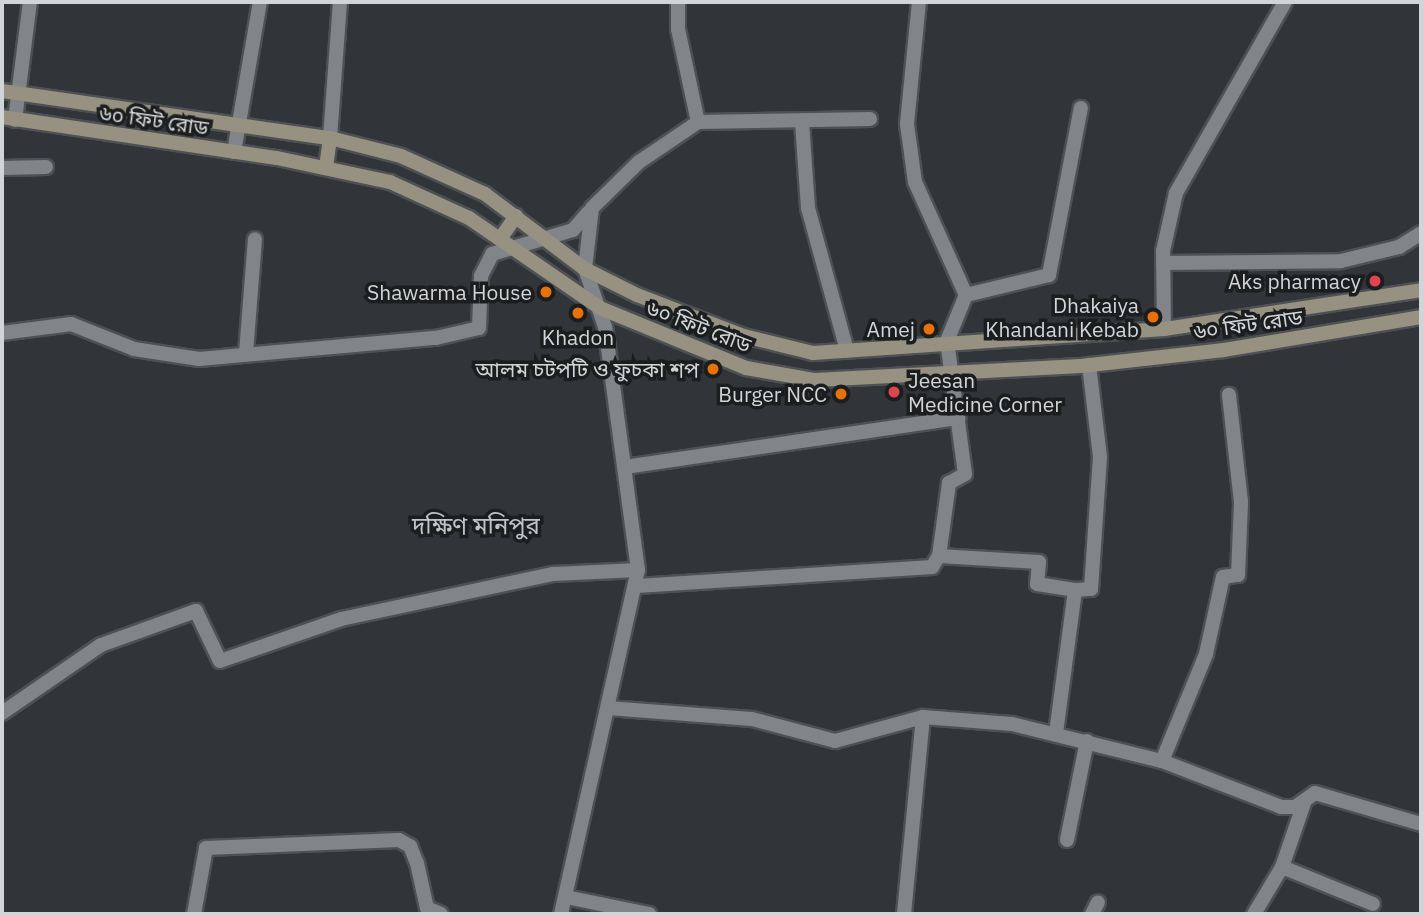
<!DOCTYPE html>
<meta charset="utf-8">
<style>
body{margin:0}
#map{position:relative;width:1423px;height:916px;overflow:hidden;background:#313539;font-family:"IBM Plex Sans","Noto Sans Bengali",sans-serif}
div>[style]{position:absolute}
.roads{filter:drop-shadow(2px 0 #4d5153) drop-shadow(-2px 0 #4d5153) drop-shadow(0 2px #4d5153) drop-shadow(0 -2px #4d5153)}
.street>*{height:14px;margin:-7px;padding:0 7px;transform-origin:7px;border-radius:7px;background:#81858a}
.secondary>*{height:14px;margin:-7px;padding:0 7px;transform-origin:7px;border-radius:7px;background:#979181}
.dots>*{width:19px;height:19px;translate:-50% -50%;box-sizing:border-box;border:4px solid #1b1d1e;border-radius:50%}
span{translate:-50% -50%;white-space:nowrap;text-align:center;line-height:1.15;-webkit-text-stroke:7px #1b1d1e;paint-order:stroke}
.street-label{font-size:21px;color:#d2d5d7}
.poi-label{font-size:21px;color:#d2d5d7}
.right{translate:-100% -50%;text-align:right}
.left{translate:0 -50%;text-align:left}
.quarter-label{font-size:24px;color:#bfc4c9}
.frame{position:absolute;inset:0;border:4px solid #d2d5d7;pointer-events:none}
</style>
<div id="map">
<div class="roads">
<div class="street">
<i style="left:678px;top:2px;width:27px;rotate:90deg"></i>
<i style="left:678px;top:29px;width:95px;rotate:77.9deg"></i>
<i style="left:15px;top:120px;width:119px;rotate:-82.8deg"></i>
<i style="left:802px;top:122px;width:86px;rotate:86deg"></i>
<i style="left:808px;top:208px;width:148px;rotate:74.7deg"></i>
<i style="left:330px;top:138px;width:136px;rotate:-85.8deg"></i>
<i style="left:234px;top:152px;width:152px;rotate:-80.2deg"></i>
<i style="left:2px;top:168px;width:44px;rotate:-1.3deg"></i>
<i style="left:1163px;top:263px;width:178px;rotate:-0.6deg"></i>
<i style="left:1341px;top:261px;width:60px;rotate:-13.6deg"></i>
<i style="left:1399px;top:247px;width:26px;rotate:-32deg"></i>
<i style="left:966px;top:295px;width:85px;rotate:-13.5deg"></i>
<i style="left:1049px;top:275px;width:170px;rotate:-79.2deg"></i>
<i style="left:1164px;top:329px;width:78px;rotate:-90.7deg"></i>
<i style="left:1163px;top:251px;width:59px;rotate:-77.4deg"></i>
<i style="left:1176px;top:193px;width:220px;rotate:-60.3deg"></i>
<i style="left:2px;top:333px;width:70px;rotate:-7.4deg"></i>
<i style="left:71px;top:324px;width:68px;rotate:21.6deg"></i>
<i style="left:134px;top:349px;width:66px;rotate:8.7deg"></i>
<i style="left:199px;top:359px;width:238px;rotate:-5.1deg"></i>
<i style="left:436px;top:338px;width:44px;rotate:-13.1deg"></i>
<i style="left:479px;top:328px;width:52px;rotate:-87.8deg"></i>
<i style="left:481px;top:276px;width:25px;rotate:-63deg"></i>
<i style="left:492px;top:254px;width:84px;rotate:-16.5deg"></i>
<i style="left:573px;top:230px;width:23px;rotate:-49deg"></i>
<i style="left:246px;top:353px;width:114px;rotate:-85.5deg"></i>
<i style="left:625px;top:467px;width:337px;rotate:-8.4deg"></i>
<i style="left:939px;top:556px;width:100px;rotate:3.4deg"></i>
<i style="left:1039px;top:562px;width:22px;rotate:95deg"></i>
<i style="left:1037px;top:584px;width:38px;rotate:9deg"></i>
<i style="left:637px;top:586px;width:296px;rotate:-3.7deg"></i>
<i style="left:932px;top:567px;width:13px;rotate:-58deg"></i>
<i style="left:939px;top:556px;width:74px;rotate:-82.2deg"></i>
<i style="left:949px;top:483px;width:18px;rotate:-29deg"></i>
<i style="left:965px;top:474px;width:134px;rotate:-97.7deg"></i>
<i style="left:947px;top:341px;width:50px;rotate:-67.6deg"></i>
<i style="left:966px;top:295px;width:124px;rotate:-114.3deg"></i>
<i style="left:915px;top:182px;width:59px;rotate:-97.9deg"></i>
<i style="left:907px;top:124px;width:123px;rotate:-84.4deg"></i>
<i style="left:608px;top:708px;width:144px;rotate:4.4deg"></i>
<i style="left:752px;top:719px;width:86px;rotate:14.8deg"></i>
<i style="left:835px;top:741px;width:91px;rotate:-15.3deg"></i>
<i style="left:923px;top:717px;width:89px;rotate:4.5deg"></i>
<i style="left:1012px;top:724px;width:154px;rotate:13.9deg"></i>
<i style="left:1162px;top:761px;width:128px;rotate:21.1deg"></i>
<i style="left:1281px;top:807px;width:14px"></i>
<i style="left:1295px;top:807px;width:24px;rotate:-35deg"></i>
<i style="left:1315px;top:793px;width:110px;rotate:16.3deg"></i>
<i style="left:2px;top:713px;width:120px;rotate:-34.5deg"></i>
<i style="left:101px;top:645px;width:101px;rotate:-19.7deg"></i>
<i style="left:196px;top:611px;width:55px;rotate:64.4deg"></i>
<i style="left:220px;top:661px;width:128px;rotate:-19.1deg"></i>
<i style="left:341px;top:619px;width:217px;rotate:-12deg"></i>
<i style="left:553px;top:574px;width:85px;rotate:-2.7deg"></i>
<i style="left:1056px;top:733px;width:144px;rotate:-82.4deg"></i>
<i style="left:1075px;top:590px;width:16px;rotate:-4deg"></i>
<i style="left:1091px;top:589px;width:132px;rotate:-86.1deg"></i>
<i style="left:1100px;top:457px;width:93px;rotate:-96.8deg"></i>
<i style="left:1162px;top:761px;width:116px;rotate:-67.6deg"></i>
<i style="left:1206px;top:654px;width:79px;rotate:-77.6deg"></i>
<i style="left:1223px;top:577px;width:15px;rotate:-8deg"></i>
<i style="left:1238px;top:575px;width:73px;rotate:-87.6deg"></i>
<i style="left:1241px;top:502px;width:108px;rotate:-96.4deg"></i>
<i style="left:1067px;top:840px;width:101px;rotate:-78.6deg"></i>
<i style="left:1282px;top:867px;width:98px;rotate:22.1deg"></i>
<i style="left:566px;top:897px;width:85px;rotate:11.6deg"></i>
<i style="left:194px;top:914px;width:67px;rotate:-79.7deg"></i>
<i style="left:206px;top:848px;width:193px;rotate:-2.4deg"></i>
<i style="left:399px;top:840px;width:13px;rotate:29deg"></i>
<i style="left:410px;top:846px;width:18px;rotate:68deg"></i>
<i style="left:417px;top:863px;width:46px;rotate:77.5deg"></i>
<i style="left:427px;top:908px;width:15px;rotate:23deg"></i>
<i style="left:561px;top:914px;width:353px;rotate:-77.4deg"></i>
<i style="left:638px;top:570px;width:245px;rotate:-97.7deg"></i>
<i style="left:605px;top:327px;width:61px;rotate:-109deg"></i>
<i style="left:585px;top:269px;width:61px;rotate:-83.5deg"></i>
<i style="left:592px;top:208px;width:66px;rotate:-44.4deg"></i>
<i style="left:639px;top:162px;width:71px;rotate:-34.1deg"></i>
<i style="left:698px;top:122px;width:172px;rotate:-1deg"></i>
<i style="left:904px;top:914px;width:198px;rotate:-84.5deg"></i>
<i style="left:1092px;top:914px;width:13px;rotate:-63deg"></i>
<i style="left:1254px;top:914px;width:55px;rotate:-59.2deg"></i>
<i style="left:1282px;top:867px;width:68px;rotate:-71deg"></i>
</div>
<div class="secondary">
<i style="left:2px;top:91px;width:331px;rotate:8.2deg"></i>
<i style="left:330px;top:138px;width:73px;rotate:14.2deg"></i>
<i style="left:401px;top:156px;width:92px;rotate:24.3deg"></i>
<i style="left:485px;top:194px;width:125px;rotate:36.9deg"></i>
<i style="left:585px;top:269px;width:58px;rotate:26.6deg"></i>
<i style="left:637px;top:295px;width:115px;rotate:21deg"></i>
<i style="left:744px;top:336px;width:71px;rotate:13.8deg"></i>
<i style="left:813px;top:353px;width:352px;rotate:-3.9deg"></i>
<i style="left:1164px;top:329px;width:260px;rotate:-8.6deg"></i>
<i style="left:2px;top:117px;width:278px;rotate:8.5deg"></i>
<i style="left:277px;top:158px;width:116px;rotate:12deg"></i>
<i style="left:390px;top:182px;width:87px;rotate:24.5deg"></i>
<i style="left:469px;top:218px;width:159px;rotate:34.5deg"></i>
<i style="left:600px;top:308px;width:158px;rotate:22.3deg"></i>
<i style="left:746px;top:368px;width:70px;rotate:9.9deg"></i>
<i style="left:815px;top:380px;width:266px;rotate:-3deg"></i>
<i style="left:1081px;top:366px;width:144px;rotate:-6.4deg"></i>
<i style="left:1224px;top:350px;width:200px;rotate:-9.5deg"></i>
<i style="left:326px;top:167px;width:29px;rotate:-82deg"></i>
<i style="left:500px;top:239px;width:28px;rotate:-55deg"></i>
</div>
</div>
<div class="dots">
<i style="left:1375px;top:281px;background:#e0444e"></i>
<i style="left:546px;top:292px;background:#e8710a"></i>
<i style="left:578px;top:313px;background:#e8710a"></i>
<i style="left:1153px;top:317px;background:#e8710a"></i>
<i style="left:929px;top:329px;background:#e8710a"></i>
<i style="left:713px;top:369px;background:#e8710a"></i>
<i style="left:894px;top:392px;background:#e0444e"></i>
<i style="left:841px;top:394px;background:#e8710a"></i>
</div>
<div class="street-label">
<span style="left:154px;top:120px;rotate:8deg">৬০ ফিট রোড</span>
<span style="left:1248px;top:324px;rotate:-8deg">৬০ ফিট রোড</span>
<span style="left:699px;top:326px;rotate:21deg">৬০ ফিট রোড</span>
</div>
<div class="poi-label">
<span class="right" style="left:1361px;top:281px">Aks pharmacy</span>
<span class="right" style="left:532px;top:292px">Shawarma House</span>
<span class="right" style="left:1139px;top:317px">Dhakaiya<br>Khandani Kebab</span>
<span class="right" style="left:915px;top:329px">Amej</span>
<span style="left:578px;top:337px">Khadon</span>
<span class="right" style="left:699px;top:369px">আলম চটপটি ও ফুচকা শপ</span>
<span class="left" style="left:908px;top:392px">Jeesan<br>Medicine Corner</span>
<span class="right" style="left:827px;top:394px">Burger NCC</span>
</div>
<div class="quarter-label">
<span style="left:476px;top:526px">দক্ষিণ মনিপুর</span>
</div>
<div class="frame"></div>
</div>
